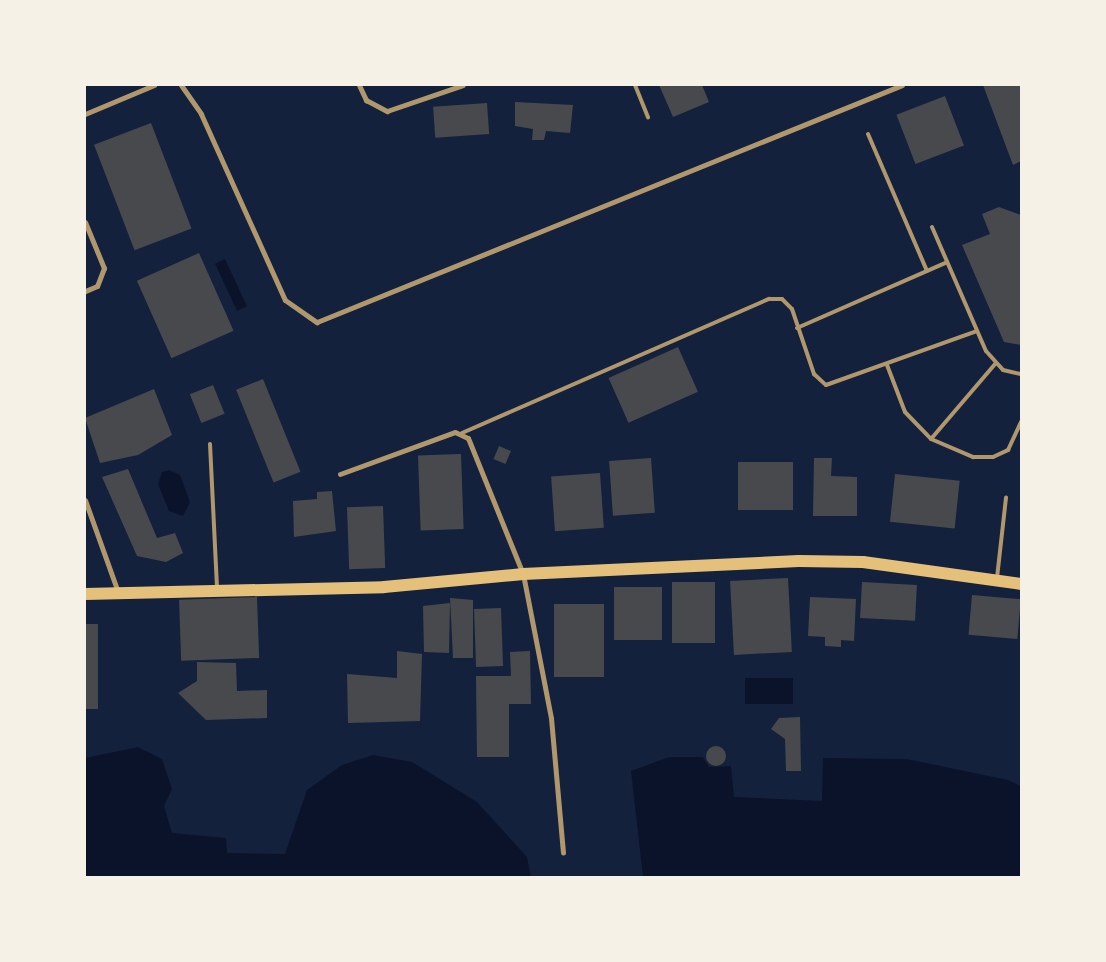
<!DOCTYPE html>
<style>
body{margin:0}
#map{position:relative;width:1106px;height:962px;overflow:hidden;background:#14213d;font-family:"Fira Sans",sans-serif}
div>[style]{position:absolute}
.water>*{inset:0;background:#0b132b;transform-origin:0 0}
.building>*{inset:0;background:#48494c;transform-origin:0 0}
.round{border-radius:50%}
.service>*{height:4px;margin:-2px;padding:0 2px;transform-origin:2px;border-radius:2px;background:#b1986c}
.minor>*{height:5px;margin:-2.5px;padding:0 2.5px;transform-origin:2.5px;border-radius:2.5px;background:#b1986c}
.primary>*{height:12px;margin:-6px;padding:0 6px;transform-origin:6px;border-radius:6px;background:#e5c07b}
span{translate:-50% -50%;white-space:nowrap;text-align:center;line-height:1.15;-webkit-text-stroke:4px #f6f1e7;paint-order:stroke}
.frame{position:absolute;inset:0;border:86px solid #f6f1e7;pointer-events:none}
</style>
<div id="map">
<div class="water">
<i style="left:225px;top:259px;width:52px;height:11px;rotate:65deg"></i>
<i style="clip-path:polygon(169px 470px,180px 475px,190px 502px,183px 516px,169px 511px,158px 484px,162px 472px)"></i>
<i style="left:745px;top:678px;width:48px;height:26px"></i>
<i style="clip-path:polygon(138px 747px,162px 759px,172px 789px,164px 806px,172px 833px,226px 838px,227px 853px,285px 854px,307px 790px,342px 765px,373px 755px,412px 762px,477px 802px,527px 857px,531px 877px,85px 877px,85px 758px)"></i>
<i style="clip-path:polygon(669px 757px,703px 757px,709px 767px,731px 766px,734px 797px,822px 801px,823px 758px,907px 759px,1008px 780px,1021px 786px,1021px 877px,643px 877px,631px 771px)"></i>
</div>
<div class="building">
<i style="clip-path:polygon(659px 85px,702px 85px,709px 102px,673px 117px)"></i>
<i style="clip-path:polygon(983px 85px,1021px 85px,1021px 161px,1013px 165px)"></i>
<i style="left:945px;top:96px;width:53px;height:52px;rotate:69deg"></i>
<i style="clip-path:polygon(515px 102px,573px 105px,570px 133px,546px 131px,544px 140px,532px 140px,533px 129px,515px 126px)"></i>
<i style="left:487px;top:103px;width:31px;height:54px;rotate:86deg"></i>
<i style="left:151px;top:123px;width:113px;height:61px;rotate:69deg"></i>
<i style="clip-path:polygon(999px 207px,1021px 215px,1021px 345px,1004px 342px,962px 245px,990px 234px,982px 214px)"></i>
<i style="left:199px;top:253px;width:85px;height:68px;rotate:66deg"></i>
<i style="left:678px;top:347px;width:49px;height:76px;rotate:66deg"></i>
<i style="left:263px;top:379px;width:100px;height:29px;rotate:68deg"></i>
<i style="left:213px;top:385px;width:31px;height:25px;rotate:68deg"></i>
<i style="clip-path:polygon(154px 389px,172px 435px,138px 455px,100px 463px,85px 418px)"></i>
<i style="left:499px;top:446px;width:13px;height:14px;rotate:23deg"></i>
<i style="left:461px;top:454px;width:75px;height:43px;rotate:88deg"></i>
<i style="left:651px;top:458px;width:55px;height:42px;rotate:86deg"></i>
<i style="clip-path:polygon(814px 458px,832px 458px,831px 476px,857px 477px,857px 516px,813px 516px)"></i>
<i style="left:738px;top:462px;width:55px;height:48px"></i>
<i style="clip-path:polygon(128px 469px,157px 538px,175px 533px,183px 553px,166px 562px,137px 556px,102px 477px)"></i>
<i style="left:600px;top:473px;width:55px;height:49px;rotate:86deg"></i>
<i style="left:895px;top:474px;width:65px;height:48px;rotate:6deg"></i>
<i style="clip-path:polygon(332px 491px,336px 531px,294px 537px,293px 501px,317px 499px,317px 492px)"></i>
<i style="left:383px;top:506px;width:62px;height:36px;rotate:88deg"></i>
<i style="left:788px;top:578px;width:74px;height:58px;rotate:87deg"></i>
<i style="left:672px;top:582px;width:43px;height:61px"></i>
<i style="left:862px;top:582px;width:55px;height:36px;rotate:3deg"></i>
<i style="left:614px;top:587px;width:48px;height:53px"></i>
<i style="left:972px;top:595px;width:49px;height:40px;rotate:5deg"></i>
<i style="left:257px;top:597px;width:61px;height:78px;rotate:88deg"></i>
<i style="clip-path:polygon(810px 597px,856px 599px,854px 641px,841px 640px,841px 647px,825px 646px,825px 637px,808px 636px)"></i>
<i style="clip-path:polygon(450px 598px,473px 600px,473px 658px,453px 658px)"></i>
<i style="clip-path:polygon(450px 603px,449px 653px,424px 652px,423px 606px)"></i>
<i style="left:554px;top:604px;width:50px;height:73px"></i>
<i style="left:501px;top:608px;width:58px;height:27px;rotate:88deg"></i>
<i style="left:85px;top:624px;width:13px;height:85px"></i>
<i style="clip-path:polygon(397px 651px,422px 654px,420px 721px,348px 723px,347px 674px,397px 678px)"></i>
<i style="clip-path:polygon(530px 651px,531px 704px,509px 704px,509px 757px,477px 757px,476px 676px,511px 676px,510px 652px)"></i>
<i style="clip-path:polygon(197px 662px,236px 663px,237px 691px,267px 690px,267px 718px,206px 720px,178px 693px,197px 681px)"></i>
<i style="clip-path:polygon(800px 717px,801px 771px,786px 771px,785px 739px,771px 729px,779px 718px)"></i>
<i class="round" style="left:706px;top:746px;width:20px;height:20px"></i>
</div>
<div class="service">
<i style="left:635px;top:85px;width:35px;rotate:68deg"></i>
<i style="left:868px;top:134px;width:149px;rotate:66.7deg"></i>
<i style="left:932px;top:227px;width:135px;rotate:66.5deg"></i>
<i style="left:986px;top:351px;width:25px;rotate:48deg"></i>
<i style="left:1003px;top:370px;width:18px;rotate:13deg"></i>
<i style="left:797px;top:328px;width:164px;rotate:-23.7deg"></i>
<i style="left:887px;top:365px;width:50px;rotate:69deg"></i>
<i style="left:905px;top:412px;width:37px;rotate:46deg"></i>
<i style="left:931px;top:439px;width:46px;rotate:23.2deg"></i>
<i style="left:973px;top:457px;width:20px"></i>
<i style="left:993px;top:457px;width:17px;rotate:-25deg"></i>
<i style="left:1008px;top:450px;width:31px;rotate:-65deg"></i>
<i style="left:462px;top:433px;width:335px;rotate:-23.6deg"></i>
<i style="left:769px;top:299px;width:13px"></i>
<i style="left:782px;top:299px;width:14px;rotate:45deg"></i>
<i style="left:792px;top:309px;width:69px;rotate:71.3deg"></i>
<i style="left:814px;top:374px;width:16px;rotate:43deg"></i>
<i style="left:826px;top:385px;width:160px;rotate:-19.7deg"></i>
<i style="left:931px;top:439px;width:99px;rotate:-49.5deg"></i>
<i style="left:210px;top:444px;width:145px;rotate:87.2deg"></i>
<i style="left:997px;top:578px;width:81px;rotate:-83.6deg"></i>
</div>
<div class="minor">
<i style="left:181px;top:85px;width:35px;rotate:55deg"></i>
<i style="left:201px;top:114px;width:204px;rotate:65.7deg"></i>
<i style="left:285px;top:300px;width:39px;rotate:35deg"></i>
<i style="left:317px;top:322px;width:631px;rotate:-22.05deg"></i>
<i style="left:359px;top:85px;width:17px;rotate:65deg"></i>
<i style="left:366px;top:100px;width:24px;rotate:28deg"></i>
<i style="left:387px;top:111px;width:80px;rotate:-18.9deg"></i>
<i style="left:85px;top:114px;width:75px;rotate:-22.8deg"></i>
<i style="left:85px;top:222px;width:50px;rotate:67.6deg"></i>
<i style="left:104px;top:268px;width:19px;rotate:111deg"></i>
<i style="left:97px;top:286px;width:13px;rotate:157deg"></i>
<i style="left:340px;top:474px;width:122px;rotate:-20.1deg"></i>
<i style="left:455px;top:432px;width:14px;rotate:25deg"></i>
<i style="left:468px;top:438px;width:147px;rotate:68deg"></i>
<i style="left:523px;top:574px;width:147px;rotate:79deg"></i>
<i style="left:551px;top:718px;width:135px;rotate:84.9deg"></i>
<i style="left:85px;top:500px;width:98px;rotate:70.3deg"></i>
</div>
<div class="primary">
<i style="left:85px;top:594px;width:299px;rotate:-1.3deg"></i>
<i style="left:384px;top:587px;width:140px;rotate:-5.3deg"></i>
<i style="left:523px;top:574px;width:276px;rotate:-2.7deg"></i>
<i style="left:799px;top:561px;width:64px;rotate:0.9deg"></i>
<i style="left:863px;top:562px;width:160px;rotate:7.9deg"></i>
</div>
<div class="frame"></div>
</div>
